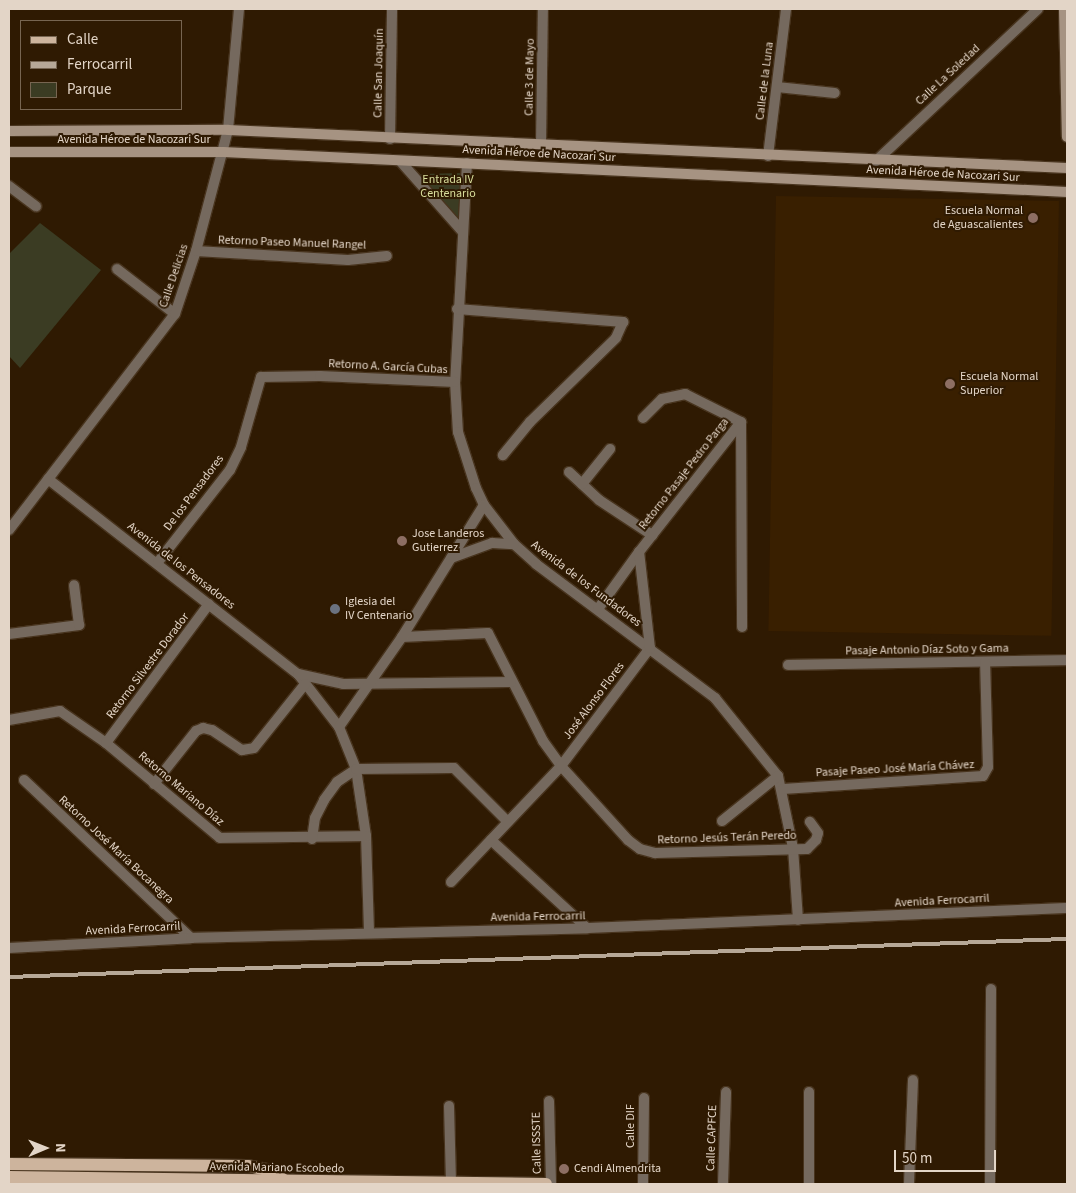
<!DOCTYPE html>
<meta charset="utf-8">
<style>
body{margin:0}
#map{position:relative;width:1076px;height:1193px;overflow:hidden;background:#2f1a02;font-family:"Source Sans 3",sans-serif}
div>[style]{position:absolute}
.built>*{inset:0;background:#391f00;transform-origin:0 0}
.green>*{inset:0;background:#3b3c23}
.roads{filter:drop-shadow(1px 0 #48341e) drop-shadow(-1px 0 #48341e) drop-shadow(0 1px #48341e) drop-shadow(0 -1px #48341e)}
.minor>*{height:10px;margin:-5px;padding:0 5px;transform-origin:5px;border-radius:5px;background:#75695e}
.secondary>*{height:10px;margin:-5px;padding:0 5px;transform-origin:5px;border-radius:5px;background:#a69382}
.primary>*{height:12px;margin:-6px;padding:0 6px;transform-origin:6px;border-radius:6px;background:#cdb49d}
.rail>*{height:4px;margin:-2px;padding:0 2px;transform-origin:2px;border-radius:2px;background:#b7a897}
.dots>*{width:14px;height:14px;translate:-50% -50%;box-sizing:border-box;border:2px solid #2f1a02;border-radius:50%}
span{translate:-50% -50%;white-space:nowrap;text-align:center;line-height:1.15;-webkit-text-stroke:4px #2f1a02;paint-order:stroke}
.street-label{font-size:12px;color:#e3d5c7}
.park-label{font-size:12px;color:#d9de9c}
.poi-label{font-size:12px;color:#e3d5c7}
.right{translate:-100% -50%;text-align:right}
.left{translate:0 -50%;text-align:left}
.frame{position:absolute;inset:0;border:10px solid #e3d5c7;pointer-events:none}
.legend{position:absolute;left:20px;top:20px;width:162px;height:90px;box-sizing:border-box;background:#2f1a02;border:1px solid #776551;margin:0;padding:6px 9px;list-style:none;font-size:15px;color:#e3d5c7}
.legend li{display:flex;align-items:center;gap:10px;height:25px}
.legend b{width:25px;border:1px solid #776551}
.north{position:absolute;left:20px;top:1123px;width:50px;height:50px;-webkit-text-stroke:4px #2f1a02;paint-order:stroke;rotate:89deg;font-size:14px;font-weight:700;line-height:20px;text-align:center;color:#e3d5c7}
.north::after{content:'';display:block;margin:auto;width:18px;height:22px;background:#e3d5c7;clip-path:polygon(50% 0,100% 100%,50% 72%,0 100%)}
.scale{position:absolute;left:894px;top:1150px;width:102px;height:22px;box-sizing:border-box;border:2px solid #e3d5c7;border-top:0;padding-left:6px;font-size:15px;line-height:18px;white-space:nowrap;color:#e3d5c7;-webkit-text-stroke:4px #2f1a02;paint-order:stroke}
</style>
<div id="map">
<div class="built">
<i style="left:776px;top:196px;width:283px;height:435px;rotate:1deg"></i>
</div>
<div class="green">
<i style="clip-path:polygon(462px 173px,459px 221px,420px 174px)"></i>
<i style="clip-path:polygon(40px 223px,101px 270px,20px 368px,9px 356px,9px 254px)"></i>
</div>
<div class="roads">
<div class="minor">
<i style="left:777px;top:87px;width:58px;rotate:5.9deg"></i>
<i style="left:390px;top:139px;width:130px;rotate:-89.1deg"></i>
<i style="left:541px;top:145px;width:136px;rotate:-89.2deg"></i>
<i style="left:768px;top:156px;width:148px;rotate:-83deg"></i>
<i style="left:876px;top:161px;width:222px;rotate:-43.2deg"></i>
<i style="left:401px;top:162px;width:92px;rotate:48.5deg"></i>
<i style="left:467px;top:163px;width:219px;rotate:93.1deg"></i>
<i style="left:455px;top:382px;width:50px;rotate:86.6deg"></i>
<i style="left:458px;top:432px;width:59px;rotate:72.2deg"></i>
<i style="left:476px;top:488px;width:19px;rotate:65deg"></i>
<i style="left:484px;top:505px;width:49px;rotate:52.4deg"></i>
<i style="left:514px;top:544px;width:30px;rotate:42deg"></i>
<i style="left:536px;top:564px;width:224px;rotate:36.8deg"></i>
<i style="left:715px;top:698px;width:100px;rotate:51.1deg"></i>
<i style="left:778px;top:776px;width:74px;rotate:78.2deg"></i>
<i style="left:793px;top:848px;width:72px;rotate:86deg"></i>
<i style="left:9px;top:186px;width:34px;rotate:37deg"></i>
<i style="left:196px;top:251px;width:152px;rotate:3.4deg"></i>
<i style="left:348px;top:260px;width:39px;rotate:-6deg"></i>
<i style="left:117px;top:269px;width:73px;rotate:37.8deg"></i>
<i style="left:457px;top:309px;width:167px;rotate:4.5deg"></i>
<i style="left:623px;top:322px;width:17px;rotate:114deg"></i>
<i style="left:616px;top:338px;width:120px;rotate:135.7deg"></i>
<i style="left:530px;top:422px;width:43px;rotate:129.3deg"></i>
<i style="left:643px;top:418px;width:27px;rotate:-45deg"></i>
<i style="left:662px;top:399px;width:24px;rotate:-12deg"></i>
<i style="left:685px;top:394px;width:63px;rotate:26.6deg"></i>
<i style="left:741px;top:422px;width:205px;rotate:89.7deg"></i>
<i style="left:569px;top:472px;width:41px;rotate:43deg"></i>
<i style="left:599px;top:500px;width:64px;rotate:33.4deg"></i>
<i style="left:48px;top:479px;width:317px;rotate:38deg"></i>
<i style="left:298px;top:674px;width:67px;rotate:52.3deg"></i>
<i style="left:339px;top:727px;width:45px;rotate:68deg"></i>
<i style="left:356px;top:769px;width:68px;rotate:81.5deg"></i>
<i style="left:366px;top:836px;width:96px;rotate:88.2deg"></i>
<i style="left:582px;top:484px;width:45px;rotate:-51.3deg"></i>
<i style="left:9px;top:530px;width:272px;rotate:-52.5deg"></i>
<i style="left:175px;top:314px;width:66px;rotate:-71.6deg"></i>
<i style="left:196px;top:251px;width:125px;rotate:-75.2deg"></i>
<i style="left:228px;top:130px;width:121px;rotate:-84.8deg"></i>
<i style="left:451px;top:558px;width:44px;rotate:-20.1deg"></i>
<i style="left:492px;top:543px;width:22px;rotate:3deg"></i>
<i style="left:158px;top:562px;width:117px;rotate:-52deg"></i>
<i style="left:230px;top:470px;width:25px;rotate:-64deg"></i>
<i style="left:241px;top:447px;width:73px;rotate:-74.1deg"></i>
<i style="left:261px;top:377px;width:59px;rotate:-1deg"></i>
<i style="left:320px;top:376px;width:135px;rotate:2.5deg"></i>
<i style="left:598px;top:609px;width:70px;rotate:-54.3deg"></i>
<i style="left:639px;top:552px;width:165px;rotate:-51.9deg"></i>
<i style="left:9px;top:634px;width:71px;rotate:-7.3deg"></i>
<i style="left:79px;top:625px;width:40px;rotate:-97.1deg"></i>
<i style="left:402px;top:637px;width:86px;rotate:-2.7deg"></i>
<i style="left:488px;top:633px;width:121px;rotate:63deg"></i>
<i style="left:543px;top:741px;width:31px;rotate:54deg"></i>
<i style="left:561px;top:766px;width:100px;rotate:47.8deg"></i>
<i style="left:628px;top:840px;width:15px;rotate:37deg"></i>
<i style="left:640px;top:849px;width:16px;rotate:15deg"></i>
<i style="left:655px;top:853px;width:152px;rotate:-1.5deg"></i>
<i style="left:807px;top:849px;width:13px;rotate:-45deg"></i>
<i style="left:816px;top:840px;width:7px;rotate:-74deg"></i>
<i style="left:818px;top:833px;width:14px;rotate:-126deg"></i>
<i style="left:788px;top:665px;width:279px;rotate:-1deg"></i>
<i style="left:298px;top:674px;width:46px;rotate:12.5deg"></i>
<i style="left:343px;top:684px;width:168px;rotate:-0.7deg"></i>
<i style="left:9px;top:720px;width:52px;rotate:-10deg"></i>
<i style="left:60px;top:711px;width:56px;rotate:34.8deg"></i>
<i style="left:106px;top:743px;width:148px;rotate:39.8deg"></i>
<i style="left:220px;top:838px;width:146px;rotate:-0.8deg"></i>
<i style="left:339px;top:727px;width:110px;rotate:-55deg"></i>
<i style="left:402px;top:637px;width:155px;rotate:-58.2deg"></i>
<i style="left:106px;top:743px;width:173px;rotate:-53.5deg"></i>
<i style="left:24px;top:780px;width:230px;rotate:43.4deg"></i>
<i style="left:154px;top:784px;width:68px;rotate:-51.6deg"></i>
<i style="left:196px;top:731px;width:8px;rotate:-23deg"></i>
<i style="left:203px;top:728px;width:9px;rotate:13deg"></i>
<i style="left:212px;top:730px;width:36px;rotate:34deg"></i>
<i style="left:242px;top:750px;width:12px;rotate:-9deg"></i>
<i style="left:254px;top:748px;width:82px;rotate:-51.4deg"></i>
<i style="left:783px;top:789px;width:200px;rotate:-3.7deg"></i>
<i style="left:983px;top:776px;width:10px;rotate:-61deg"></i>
<i style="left:988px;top:767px;width:105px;rotate:-91.6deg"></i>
<i style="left:722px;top:821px;width:72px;rotate:-38.8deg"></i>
<i style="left:312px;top:839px;width:21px;rotate:-82deg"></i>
<i style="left:315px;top:818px;width:20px;rotate:-63deg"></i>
<i style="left:324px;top:800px;width:22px;rotate:-54deg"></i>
<i style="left:337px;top:782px;width:23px;rotate:-34deg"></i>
<i style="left:356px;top:769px;width:98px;rotate:-0.6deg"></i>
<i style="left:454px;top:768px;width:76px;rotate:45deg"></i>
<i style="left:491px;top:840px;width:130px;rotate:42.5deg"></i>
<i style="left:451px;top:882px;width:160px;rotate:-46.5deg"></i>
<i style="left:561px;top:766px;width:148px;rotate:-53deg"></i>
<i style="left:650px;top:648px;width:97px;rotate:-96.5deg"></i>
<i style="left:9px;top:948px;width:182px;rotate:-3.1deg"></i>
<i style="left:191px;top:938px;width:396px;rotate:-1.4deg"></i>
<i style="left:587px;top:928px;width:480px;rotate:-2.4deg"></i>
<i style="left:809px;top:1092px;width:92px;rotate:90deg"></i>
<i style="left:549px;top:1101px;width:83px;rotate:88.6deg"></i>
<i style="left:449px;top:1106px;width:75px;rotate:88.5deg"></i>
<i style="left:643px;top:1184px;width:86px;rotate:-89.3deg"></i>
<i style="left:723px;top:1184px;width:92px;rotate:-88.1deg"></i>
<i style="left:909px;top:1184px;width:104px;rotate:-87.8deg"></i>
<i style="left:990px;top:1184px;width:195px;rotate:-89.7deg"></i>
</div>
<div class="secondary">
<i style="left:1064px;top:9px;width:128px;rotate:88.7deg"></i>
<i style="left:9px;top:131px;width:219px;rotate:-0.3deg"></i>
<i style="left:228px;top:130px;width:840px;rotate:2.59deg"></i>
<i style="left:9px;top:152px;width:214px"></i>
<i style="left:223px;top:152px;width:845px;rotate:2.71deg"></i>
</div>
<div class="primary">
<i style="left:9px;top:1164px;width:239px;rotate:0.5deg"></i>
<i style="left:248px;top:1166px;width:24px;rotate:12deg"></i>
<i style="left:271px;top:1171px;width:19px;rotate:35deg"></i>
<i style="left:9px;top:1177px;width:537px;rotate:0.75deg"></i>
</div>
</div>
<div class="rail">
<i style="left:9px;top:977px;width:1059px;rotate:-2.06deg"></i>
</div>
<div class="dots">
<i style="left:1033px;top:218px;background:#8d6e63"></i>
<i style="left:950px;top:384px;background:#8d6e63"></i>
<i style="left:402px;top:541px;background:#8d6e63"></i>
<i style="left:335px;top:609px;background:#6b7280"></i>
<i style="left:564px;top:1169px;background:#8d6e63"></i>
</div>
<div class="street-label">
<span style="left:379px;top:73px;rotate:-89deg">Calle San Joaquín</span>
<span style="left:948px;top:75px;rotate:-43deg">Calle La Soledad</span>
<span style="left:530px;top:77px;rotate:-89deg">Calle 3 de Mayo</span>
<span style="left:765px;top:81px;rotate:-83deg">Calle de la Luna</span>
<span style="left:134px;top:140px">Avenida Héroe de Nacozari Sur</span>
<span style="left:539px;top:154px;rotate:3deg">Avenida Héroe de Nacozari Sur</span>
<span style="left:943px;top:174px;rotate:3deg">Avenida Héroe de Nacozari Sur</span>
<span style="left:292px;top:243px;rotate:2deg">Retorno Paseo Manuel Rangel</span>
<span style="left:174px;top:276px;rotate:-71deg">Calle Delicias</span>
<span style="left:388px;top:367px;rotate:3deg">Retorno A. García Cubas</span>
<span style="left:684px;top:474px;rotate:-52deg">Retorno Pasaje Pedro Parga</span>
<span style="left:194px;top:493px;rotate:-53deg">De los Pensadores</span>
<span style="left:181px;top:566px;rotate:38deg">Avenida de los Pensadores</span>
<span style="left:586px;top:584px;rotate:37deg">Avenida de los Fundadores</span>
<span style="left:927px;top:650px;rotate:-1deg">Pasaje Antonio Díaz Soto y Gama</span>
<span style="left:148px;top:666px;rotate:-53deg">Retorno Silvestre Dorador</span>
<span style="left:594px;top:701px;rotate:-53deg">José Alonso Flores</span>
<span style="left:895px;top:769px;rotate:-3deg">Pasaje Paseo José María Chávez</span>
<span style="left:181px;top:789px;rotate:40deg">Retorno Mariano Díaz</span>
<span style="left:727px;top:838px;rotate:-2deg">Retorno Jesús Terán Peredo</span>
<span style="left:116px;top:850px;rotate:43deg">Retorno José María Bocanegra</span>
<span style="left:942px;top:901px;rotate:-3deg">Avenida Ferrocarril</span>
<span style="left:538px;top:917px;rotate:-1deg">Avenida Ferrocarril</span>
<span style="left:133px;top:929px;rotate:-3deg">Avenida Ferrocarril</span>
<span style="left:631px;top:1126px;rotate:-90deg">Calle DIF</span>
<span style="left:712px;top:1138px;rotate:-88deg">Calle CAPFCE</span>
<span style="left:537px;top:1143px;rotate:-91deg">Calle ISSSTE</span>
<span style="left:277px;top:1168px;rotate:1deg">Avenida Mariano Escobedo</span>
</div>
<div class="park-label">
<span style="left:448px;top:187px">Entrada IV<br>Centenario</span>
</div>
<div class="poi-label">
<span class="right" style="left:1023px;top:218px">Escuela Normal<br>de Aguascalientes</span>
<span class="left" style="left:960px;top:384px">Escuela Normal<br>Superior</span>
<span class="left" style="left:412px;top:541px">Jose Landeros<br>Gutierrez</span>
<span class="left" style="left:345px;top:609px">Iglesia del<br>IV Centenario</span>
<span class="left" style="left:574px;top:1169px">Cendi Almendrita</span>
</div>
<div class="frame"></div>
<ul class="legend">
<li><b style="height:6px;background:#cdb49d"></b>Calle</li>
<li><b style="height:6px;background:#b7a897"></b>Ferrocarril</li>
<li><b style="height:14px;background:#3b3c23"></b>Parque</li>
</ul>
<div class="north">N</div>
<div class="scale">50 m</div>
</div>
